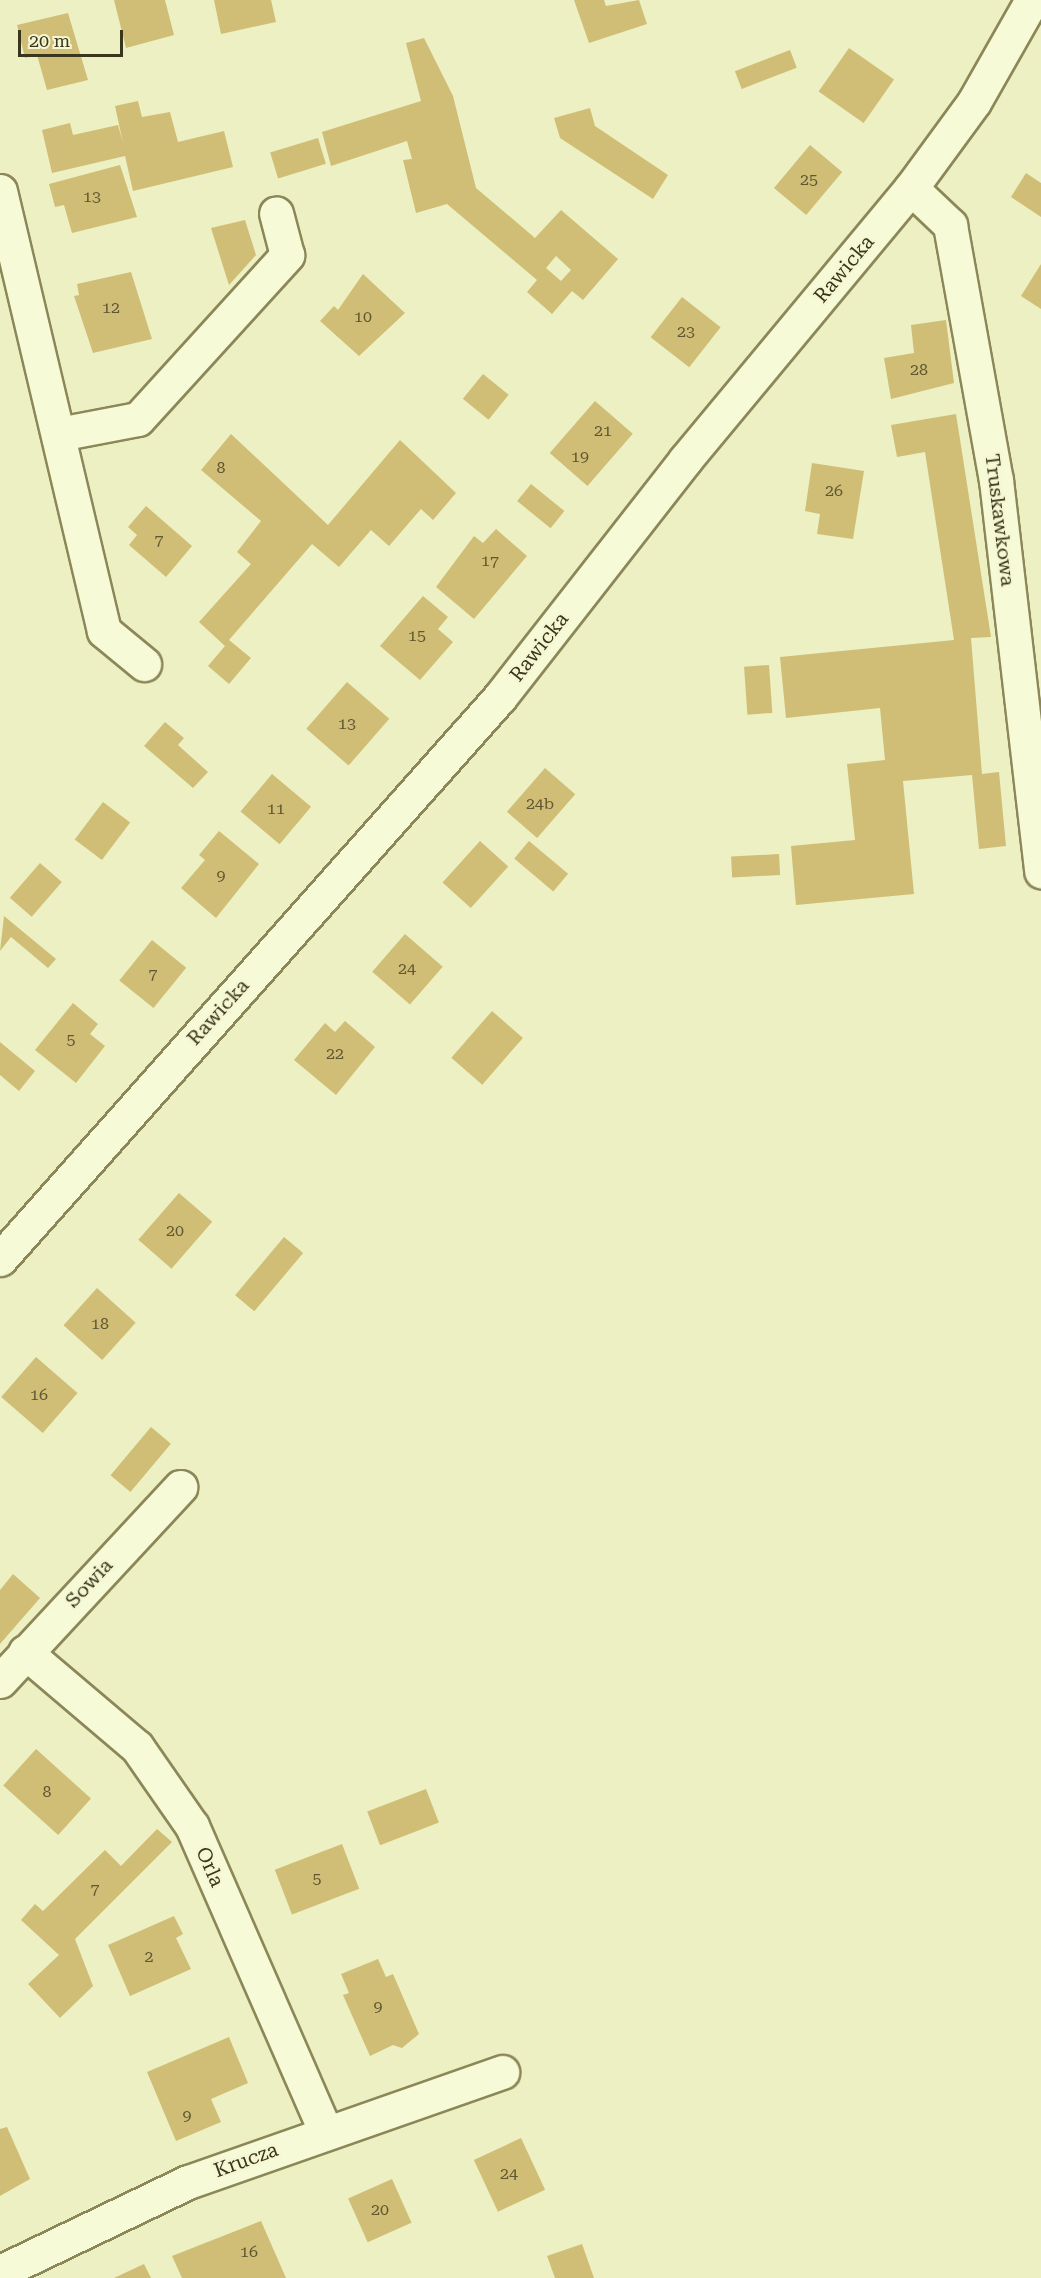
<!DOCTYPE html>
<style>
body{margin:0}
#map{position:relative;width:1041px;height:2278px;overflow:hidden;background:#ecf0c2;font-family:"Roboto Serif",serif}
div>[style]{position:absolute}
.building>*{inset:0;background:#d0be76;transform-origin:0 0}
.roads{filter:drop-shadow(2px 0 #8b8758) drop-shadow(-2px 0 #8b8758) drop-shadow(0 2px #8b8758) drop-shadow(0 -2px #8b8758)}
.minor>*{height:33px;margin:-16.5px;padding:0 16.5px;transform-origin:16.5px;border-radius:16.5px;background:#f7fad6}
span{translate:-50% -50%;white-space:nowrap;text-align:center;line-height:1.15;-webkit-text-stroke:4.5px #f4f7d2;paint-order:stroke}
.number-label{font-size:16px;color:#605833}
.number-label span{-webkit-text-stroke-width:0}
.street-label{font-size:20px;color:#3a361d}
.scale{position:absolute;left:18px;top:30px;width:105px;height:27px;box-sizing:border-box;border:3px solid #3a361d;border-top:0;padding-left:8px;font-size:18px;line-height:21px;white-space:nowrap;color:#3a361d;-webkit-text-stroke:4px #f4f7d2;paint-order:stroke}
</style>
<div id="map">
<div class="building">
<i style="clip-path:polygon(114px 0,165px 0,174px 35px,126px 48px)"></i>
<i style="clip-path:polygon(214px 0,271px 0,276px 22px,221px 34px)"></i>
<i style="clip-path:polygon(574px 0,604px 0,606px 6px,639px 0,647px 24px,589px 43px)"></i>
<i style="clip-path:polygon(68px 13px,88px 80px,47px 90px,37px 55px,25px 58px,17px 25px)"></i>
<i style="clip-path:polygon(evenodd,424px 38px,453px 96px,476px 188px,535px 238px,561px 210px,618px 259px,583px 300px,572px 291px,552px 314px,527px 292px,537px 280px,447px 204px,416px 213px,403px 160px,412px 159px,407px 141px,331px 166px,322px 132px,421px 101px,406px 43px,424px 38px,556px 256px,571px 270px,561px 281px,546px 268px,556px 256px)"></i>
<i style="left:849px;top:48px;width:55px;height:53px;rotate:35deg"></i>
<i style="left:790px;top:50px;width:19px;height:59px;rotate:69deg"></i>
<i style="clip-path:polygon(138px 101px,142px 117px,170px 112px,178px 142px,224px 131px,233px 167px,133px 191px,125px 156px,52px 173px,42px 130px,70px 123px,73px 135px,118px 125px,123px 143px,115px 106px)"></i>
<i style="clip-path:polygon(590px 108px,595px 126px,668px 175px,653px 199px,560px 138px,554px 118px)"></i>
<i style="left:318px;top:138px;width:27px;height:50px;rotate:73deg"></i>
<i style="left:810px;top:145px;width:42px;height:56px;rotate:40deg"></i>
<i style="clip-path:polygon(120px 165px,137px 217px,72px 233px,64px 205px,55px 207px,49px 184px)"></i>
<i style="clip-path:polygon(1026px 173px,1041px 183px,1041px 217px,1011px 197px)"></i>
<i style="clip-path:polygon(245px 220px,256px 255px,229px 285px,211px 228px)"></i>
<i style="clip-path:polygon(1041px 264px,1041px 309px,1021px 296px)"></i>
<i style="clip-path:polygon(131px 272px,152px 339px,93px 353px,74px 296px,79px 295px,77px 284px)"></i>
<i style="clip-path:polygon(363px 274px,405px 313px,359px 356px,320px 321px,334px 306px,338px 310px)"></i>
<i style="left:682px;top:297px;width:49px;height:51px;rotate:38deg"></i>
<i style="clip-path:polygon(946px 320px,954px 383px,891px 399px,884px 358px,914px 353px,911px 325px)"></i>
<i style="left:483px;top:374px;width:33px;height:32px;rotate:39deg"></i>
<i style="left:595px;top:401px;width:50px;height:69px;rotate:41deg"></i>
<i style="clip-path:polygon(956px 414px,991px 637px,971px 638px,982px 774px,999px 772px,1006px 846px,979px 849px,972px 775px,903px 781px,914px 894px,796px 905px,791px 846px,855px 840px,847px 764px,885px 760px,880px 708px,786px 718px,780px 657px,954px 640px,925px 452px,897px 457px,891px 425px)"></i>
<i style="clip-path:polygon(231px 434px,328px 525px,400px 440px,456px 493px,433px 520px,421px 509px,389px 546px,371px 530px,339px 567px,312px 544px,229px 640px,251px 658px,229px 684px,208px 666px,225px 646px,199px 622px,251px 564px,237px 552px,261px 521px,201px 470px)"></i>
<i style="clip-path:polygon(812px 463px,864px 471px,853px 539px,817px 534px,820px 514px,805px 511px)"></i>
<i style="left:531px;top:484px;width:43px;height:22px;rotate:39deg"></i>
<i style="clip-path:polygon(146px 506px,192px 546px,166px 577px,129px 545px,137px 535px,128px 527px)"></i>
<i style="clip-path:polygon(496px 529px,527px 556px,474px 619px,436px 587px,474px 536px,483px 543px)"></i>
<i style="clip-path:polygon(423px 596px,448px 617px,438px 629px,453px 642px,420px 680px,380px 646px)"></i>
<i style="left:769px;top:665px;width:48px;height:25px;rotate:86deg"></i>
<i style="left:347px;top:682px;width:56px;height:62px;rotate:41deg"></i>
<i style="clip-path:polygon(165px 722px,184px 738px,178px 745px,208px 772px,193px 788px,144px 746px)"></i>
<i style="left:545px;top:768px;width:40px;height:58px;rotate:41deg"></i>
<i style="left:272px;top:774px;width:51px;height:49px;rotate:40deg"></i>
<i style="left:103px;top:802px;width:34px;height:47px;rotate:37deg"></i>
<i style="clip-path:polygon(219px 831px,259px 864px,216px 918px,181px 888px,205px 860px,199px 855px)"></i>
<i style="left:480px;top:841px;width:38px;height:56px;rotate:42deg"></i>
<i style="left:529px;top:841px;width:51px;height:23px;rotate:40deg"></i>
<i style="left:779px;top:854px;width:21px;height:48px;rotate:87deg"></i>
<i style="left:40px;top:863px;width:29px;height:46px;rotate:41deg"></i>
<i style="clip-path:polygon(4px 916px,56px 959px,48px 968px,11px 937px,0 951px)"></i>
<i style="left:405px;top:934px;width:50px;height:50px;rotate:41deg"></i>
<i style="left:152px;top:940px;width:44px;height:52px;rotate:39deg"></i>
<i style="clip-path:polygon(73px 1003px,98px 1024px,90px 1034px,105px 1046px,76px 1083px,35px 1050px)"></i>
<i style="left:492px;top:1011px;width:41px;height:62px;rotate:41deg"></i>
<i style="clip-path:polygon(345px 1021px,375px 1047px,336px 1095px,294px 1060px,325px 1023px,335px 1032px)"></i>
<i style="clip-path:polygon(0 1042px,35px 1071px,19px 1091px,0 1075px)"></i>
<i style="left:179px;top:1193px;width:44px;height:62px;rotate:41deg"></i>
<i style="left:284px;top:1237px;width:25px;height:76px;rotate:40deg"></i>
<i style="left:97px;top:1288px;width:52px;height:50px;rotate:42deg"></i>
<i style="left:36px;top:1357px;width:55px;height:53px;rotate:41deg"></i>
<i style="left:151px;top:1427px;width:26px;height:63px;rotate:40deg"></i>
<i style="clip-path:polygon(13px 1574px,40px 1598px,0 1644px,0 1590px)"></i>
<i style="left:36px;top:1749px;width:74px;height:49px;rotate:42deg"></i>
<i style="left:426px;top:1789px;width:36px;height:63px;rotate:69deg"></i>
<i style="clip-path:polygon(157px 1829px,172px 1842px,75px 1939px,93px 1986px,60px 2018px,28px 1984px,59px 1955px,21px 1920px,35px 1904px,43px 1911px,105px 1850px,121px 1866px)"></i>
<i style="left:342px;top:1844px;width:48px;height:72px;rotate:69deg"></i>
<i style="clip-path:polygon(174px 1916px,183px 1934px,176px 1938px,191px 1969px,130px 1996px,108px 1945px)"></i>
<i style="clip-path:polygon(378px 1959px,386px 1977px,393px 1974px,419px 2034px,402px 2048px,393px 2045px,370px 2056px,343px 1995px,349px 1993px,341px 1974px)"></i>
<i style="clip-path:polygon(229px 2037px,248px 2083px,211px 2099px,221px 2122px,176px 2141px,147px 2072px)"></i>
<i style="clip-path:polygon(7px 2127px,30px 2179px,0 2196px,0 2129px)"></i>
<i style="left:521px;top:2138px;width:57px;height:52px;rotate:65deg"></i>
<i style="left:392px;top:2179px;width:48px;height:48px;rotate:66deg"></i>
<i style="clip-path:polygon(261px 2221px,286px 2278px,182px 2278px,172px 2256px)"></i>
<i style="clip-path:polygon(582px 2244px,594px 2278px,555px 2278px,547px 2256px)"></i>
<i style="clip-path:polygon(144px 2264px,151px 2278px,114px 2278px)"></i>
</div>
<div class="roads">
<div class="minor">
<i style="left:911px;top:188px;width:54px;rotate:43.5deg"></i>
<i style="left:950px;top:225px;width:259px;rotate:79.8deg"></i>
<i style="left:996px;top:480px;width:394px;rotate:83.4deg"></i>
<i style="left:0;top:191px;width:452px;rotate:76.7deg"></i>
<i style="left:104px;top:631px;width:52px;rotate:39.5deg"></i>
<i style="left:59px;top:434px;width:80px;rotate:-10.8deg"></i>
<i style="left:138px;top:419px;width:222px;rotate:-47.7deg"></i>
<i style="left:287px;top:255px;width:43px;rotate:-104.7deg"></i>
<i style="left:0;top:1259px;width:752px;rotate:-48.34deg"></i>
<i style="left:500px;top:697px;width:301px;rotate:-52deg"></i>
<i style="left:685px;top:460px;width:354px;rotate:-50.3deg"></i>
<i style="left:911px;top:188px;width:107px;rotate:-53.8deg"></i>
<i style="left:974px;top:102px;width:117px;rotate:-60.4deg"></i>
<i style="left:25px;top:1652px;width:147px;rotate:40.3deg"></i>
<i style="left:137px;top:1747px;width:96px;rotate:55.2deg"></i>
<i style="left:192px;top:1826px;width:333px;rotate:66.4deg"></i>
<i style="left:0;top:1681px;width:265px;rotate:-47.1deg"></i>
<i style="left:0;top:2272px;width:208px;rotate:-25.6deg"></i>
<i style="left:188px;top:2182px;width:333px;rotate:-19.3deg"></i>
</div>
</div>
<div class="number-label">
<span style="left:809px;top:180px">25</span>
<span style="left:92px;top:197px">13</span>
<span style="left:111px;top:308px">12</span>
<span style="left:363px;top:317px">10</span>
<span style="left:686px;top:332px">23</span>
<span style="left:919px;top:370px">28</span>
<span style="left:603px;top:431px">21</span>
<span style="left:580px;top:457px">19</span>
<span style="left:221px;top:468px">8</span>
<span style="left:834px;top:491px">26</span>
<span style="left:159px;top:540px">7</span>
<span style="left:490px;top:561px">17</span>
<span style="left:417px;top:636px">15</span>
<span style="left:347px;top:724px">13</span>
<span style="left:540px;top:804px">24b</span>
<span style="left:276px;top:809px">11</span>
<span style="left:221px;top:876px">9</span>
<span style="left:407px;top:969px">24</span>
<span style="left:153px;top:974px">7</span>
<span style="left:71px;top:1040px">5</span>
<span style="left:335px;top:1054px">22</span>
<span style="left:175px;top:1231px">20</span>
<span style="left:100px;top:1324px">18</span>
<span style="left:39px;top:1395px">16</span>
<span style="left:47px;top:1792px">8</span>
<span style="left:317px;top:1879px">5</span>
<span style="left:95px;top:1889px">7</span>
<span style="left:149px;top:1957px">2</span>
<span style="left:378px;top:2007px">9</span>
<span style="left:187px;top:2116px">9</span>
<span style="left:509px;top:2174px">24</span>
<span style="left:380px;top:2210px">20</span>
<span style="left:249px;top:2252px">16</span>
</div>
<div class="street-label">
<span style="left:844px;top:269px;rotate:-50deg">Rawicka</span>
<span style="left:1000px;top:520px;rotate:83deg">Truskawkowa</span>
<span style="left:539px;top:647px;rotate:-52deg">Rawicka</span>
<span style="left:218px;top:1012px;rotate:-48deg">Rawicka</span>
<span style="left:89px;top:1583px;rotate:-47deg">Sowia</span>
<span style="left:210px;top:1867px;rotate:66deg">Orla</span>
<span style="left:246px;top:2160px;rotate:-20deg">Krucza</span>
</div>
<div class="scale">20 m</div>
</div>
